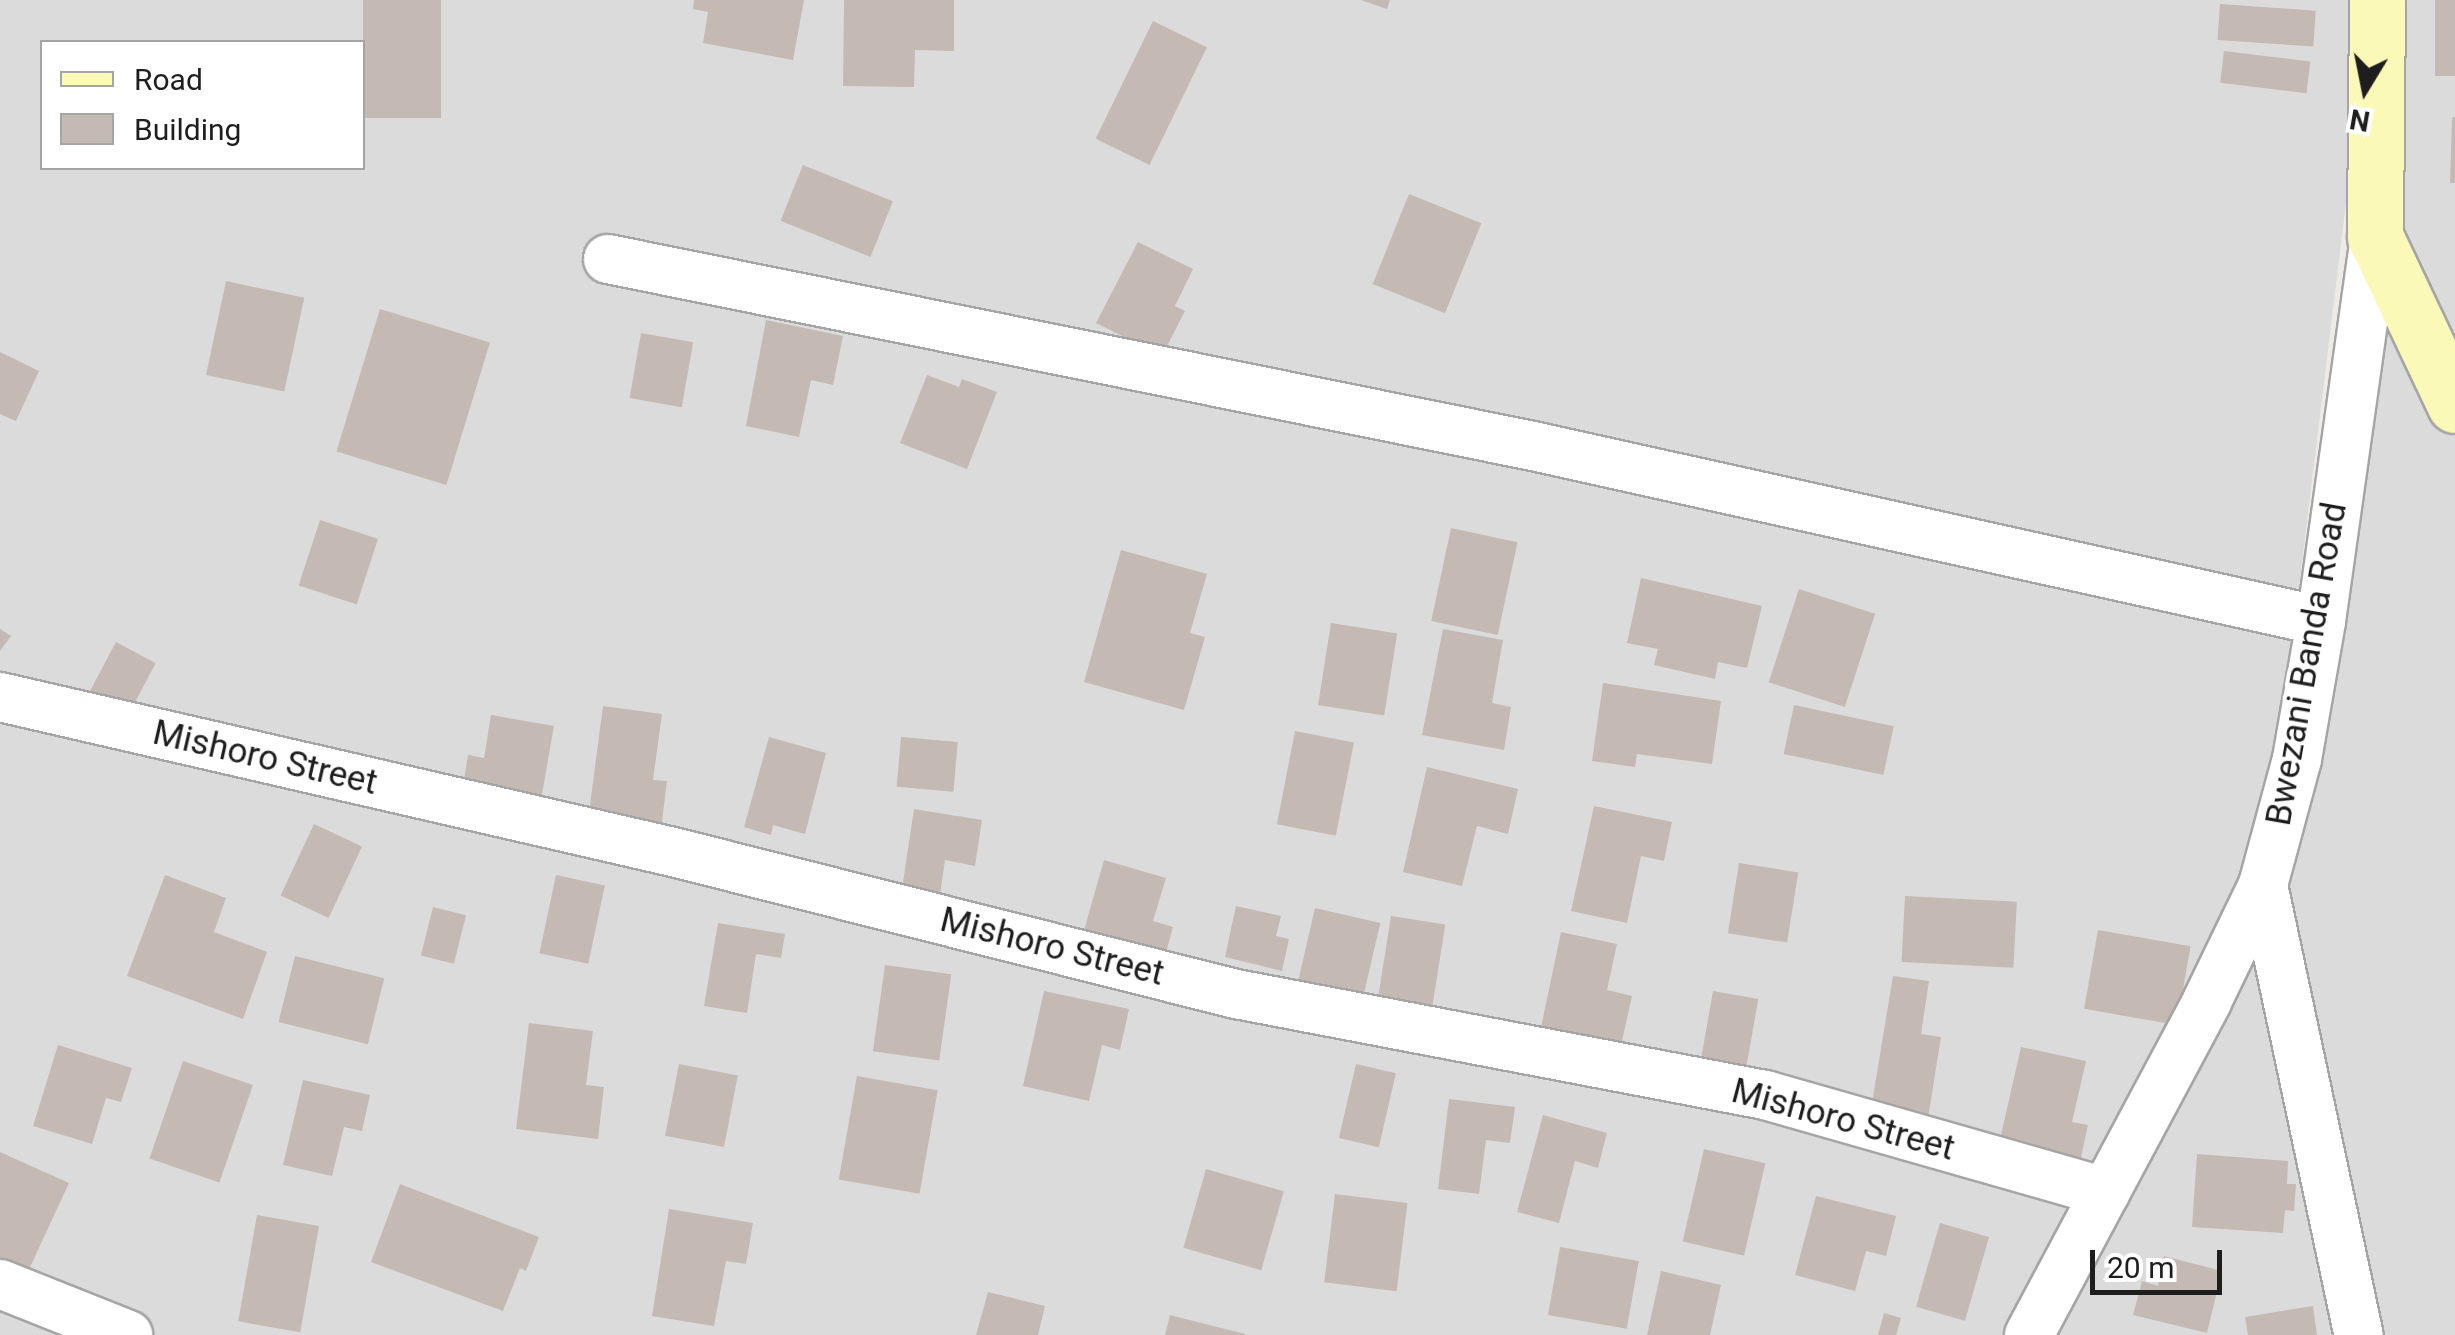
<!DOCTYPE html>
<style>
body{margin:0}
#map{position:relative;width:2455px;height:1335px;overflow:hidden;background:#efebe4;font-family:Roboto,sans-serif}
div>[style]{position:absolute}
.residential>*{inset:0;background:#dcdbdb}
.building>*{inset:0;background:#c4bab3;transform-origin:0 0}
.roads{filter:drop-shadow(2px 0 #a5a5a5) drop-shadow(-2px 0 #a5a5a5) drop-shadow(0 2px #a5a5a5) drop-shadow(0 -2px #a5a5a5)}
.street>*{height:48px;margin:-24px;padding:0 24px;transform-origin:24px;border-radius:24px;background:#fff}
.secondary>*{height:55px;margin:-27.5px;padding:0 27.5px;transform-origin:27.5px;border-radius:27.5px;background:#faf9b7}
span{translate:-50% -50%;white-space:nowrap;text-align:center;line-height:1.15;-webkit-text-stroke:8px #fff;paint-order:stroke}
.street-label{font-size:35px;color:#1e1e1e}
.legend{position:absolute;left:40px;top:40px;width:325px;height:130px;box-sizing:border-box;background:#fff;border:2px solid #a5a5a5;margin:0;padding:12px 18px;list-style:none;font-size:30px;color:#1e1e1e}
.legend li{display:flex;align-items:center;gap:20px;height:50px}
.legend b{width:50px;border:2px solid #a5a5a5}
.north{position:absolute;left:2315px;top:40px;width:100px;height:100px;-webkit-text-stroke:8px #fff;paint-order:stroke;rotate:190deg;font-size:28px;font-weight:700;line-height:40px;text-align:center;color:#1e1e1e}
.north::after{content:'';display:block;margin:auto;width:35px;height:45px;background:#1e1e1e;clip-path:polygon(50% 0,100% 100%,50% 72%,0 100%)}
.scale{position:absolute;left:2090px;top:1250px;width:132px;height:45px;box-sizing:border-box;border:5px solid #1e1e1e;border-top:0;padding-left:12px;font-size:30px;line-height:35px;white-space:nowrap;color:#1e1e1e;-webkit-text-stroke:8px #fff;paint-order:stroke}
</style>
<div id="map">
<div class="residential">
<i style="clip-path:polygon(evenodd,0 0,2371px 0,2266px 855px,2387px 0,2455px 0,2455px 1335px,0 1335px,0 0,42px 42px,362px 42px,362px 168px,42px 168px,42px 42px)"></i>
</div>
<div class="building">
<i style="left:363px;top:0;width:78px;height:118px"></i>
<i style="clip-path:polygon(694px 0,804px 0,793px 60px,703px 43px,708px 12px,693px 9px)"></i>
<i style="clip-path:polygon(844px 0,954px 0,954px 51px,915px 50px,914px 87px,843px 86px)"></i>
<i style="clip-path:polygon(1361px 0,1390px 0,1387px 9px)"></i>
<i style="left:2435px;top:0;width:20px;height:76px"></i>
<i style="left:2220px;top:4px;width:96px;height:36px;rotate:4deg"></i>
<i style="left:1153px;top:21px;width:60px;height:131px;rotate:26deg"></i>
<i style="left:2224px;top:51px;width:87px;height:32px;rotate:7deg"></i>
<i style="clip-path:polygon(2452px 117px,2455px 117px,2455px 183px,2450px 183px)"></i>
<i style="left:803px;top:165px;width:97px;height:60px;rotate:22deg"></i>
<i style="left:1409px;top:194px;width:78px;height:97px;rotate:22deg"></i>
<i style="clip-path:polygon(1138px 242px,1193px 269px,1175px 306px,1185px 311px,1162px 356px,1096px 323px)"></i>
<i style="left:226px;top:281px;width:80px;height:96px;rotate:12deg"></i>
<i style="left:380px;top:309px;width:115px;height:149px;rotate:17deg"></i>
<i style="clip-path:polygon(766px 320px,843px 336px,833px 385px,811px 380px,799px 437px,746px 426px)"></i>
<i style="left:641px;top:333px;width:53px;height:66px;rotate:10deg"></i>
<i style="clip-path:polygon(0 352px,39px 371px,16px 421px,0 414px)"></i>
<i style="clip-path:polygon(927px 375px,959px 387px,962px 379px,997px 392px,967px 469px,900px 443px)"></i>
<i style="left:320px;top:520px;width:61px;height:69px;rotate:18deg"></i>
<i style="left:1451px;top:528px;width:68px;height:95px;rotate:12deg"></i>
<i style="clip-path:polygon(1121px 550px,1207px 574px,1190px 633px,1205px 637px,1184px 710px,1084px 682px)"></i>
<i style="clip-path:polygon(1641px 578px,1762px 606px,1747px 668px,1718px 662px,1715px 679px,1654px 665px,1658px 649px,1627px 643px)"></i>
<i style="left:1799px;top:589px;width:80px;height:98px;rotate:18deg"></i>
<i style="left:1331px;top:623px;width:67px;height:83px;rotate:9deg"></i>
<i style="clip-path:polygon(0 629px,11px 636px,0 651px)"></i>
<i style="clip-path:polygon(1443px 629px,1503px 640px,1492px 703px,1511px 707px,1504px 750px,1422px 735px)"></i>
<i style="left:116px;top:642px;width:45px;height:64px;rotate:28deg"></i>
<i style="clip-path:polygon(1603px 683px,1721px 701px,1712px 764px,1637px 754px,1635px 767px,1592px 761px)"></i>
<i style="left:1794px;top:705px;width:102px;height:50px;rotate:12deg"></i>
<i style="clip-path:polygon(603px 706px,662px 714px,653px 780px,667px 781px,661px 829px,588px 820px)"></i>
<i style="clip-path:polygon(491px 715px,554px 726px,539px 811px,478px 801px,482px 783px,464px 780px,468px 755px,484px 758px)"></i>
<i style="left:1295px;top:731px;width:60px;height:95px;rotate:11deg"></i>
<i style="clip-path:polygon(769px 737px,826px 753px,805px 834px,773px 825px,771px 835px,744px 827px)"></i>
<i style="left:901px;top:737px;width:57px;height:50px;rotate:5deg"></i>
<i style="clip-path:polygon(1427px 767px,1518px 789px,1508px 834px,1477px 826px,1462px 886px,1403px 872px)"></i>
<i style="clip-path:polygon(1594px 806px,1672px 822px,1664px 861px,1641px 856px,1627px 923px,1571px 911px)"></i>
<i style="clip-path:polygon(914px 809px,982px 820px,975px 866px,945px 860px,940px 895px,902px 889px)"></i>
<i style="left:314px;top:824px;width:53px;height:79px;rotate:25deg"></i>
<i style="clip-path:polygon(1104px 860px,1166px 878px,1153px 921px,1173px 927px,1163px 964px,1081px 941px)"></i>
<i style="left:1739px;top:863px;width:60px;height:71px;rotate:9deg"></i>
<i style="clip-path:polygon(165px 875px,226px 898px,214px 932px,267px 952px,243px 1019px,127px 976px)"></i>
<i style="left:556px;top:875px;width:50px;height:80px;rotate:12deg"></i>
<i style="left:1905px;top:896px;width:112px;height:66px;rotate:3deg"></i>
<i style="clip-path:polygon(1236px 906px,1281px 916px,1276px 936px,1289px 939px,1282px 971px,1225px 957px)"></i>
<i style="left:433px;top:907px;width:34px;height:50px;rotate:14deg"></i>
<i style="left:1315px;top:908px;width:67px;height:80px;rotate:13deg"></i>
<i style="left:1391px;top:916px;width:55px;height:82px;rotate:9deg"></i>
<i style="clip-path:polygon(718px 923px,785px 934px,781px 958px,756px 954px,747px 1013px,704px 1006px)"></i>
<i style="left:2098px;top:930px;width:94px;height:80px;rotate:10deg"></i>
<i style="clip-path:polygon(1561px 932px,1617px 944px,1607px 990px,1632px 996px,1620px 1050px,1540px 1032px)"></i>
<i style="left:295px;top:956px;width:92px;height:68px;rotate:14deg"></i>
<i style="left:885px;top:965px;width:67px;height:87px;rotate:8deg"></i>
<i style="clip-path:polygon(1893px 976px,1929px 981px,1921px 1034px,1941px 1037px,1928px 1118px,1871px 1109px)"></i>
<i style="clip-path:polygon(1044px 991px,1129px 1009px,1120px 1050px,1102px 1045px,1089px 1101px,1023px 1086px)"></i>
<i style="left:1713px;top:991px;width:46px;height:67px;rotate:10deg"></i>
<i style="clip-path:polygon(529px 1023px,593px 1031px,586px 1085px,604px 1087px,598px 1139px,516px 1129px)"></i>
<i style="clip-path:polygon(58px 1045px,132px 1068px,121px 1102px,106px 1098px,92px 1144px,33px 1126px)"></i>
<i style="clip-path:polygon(2021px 1047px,2086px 1061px,2072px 1122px,2088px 1125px,2079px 1166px,1998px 1148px)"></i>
<i style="left:183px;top:1061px;width:74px;height:103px;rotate:19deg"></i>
<i style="left:679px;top:1064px;width:60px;height:73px;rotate:11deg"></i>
<i style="left:1356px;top:1064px;width:41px;height:76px;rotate:13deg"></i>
<i style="left:857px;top:1076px;width:82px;height:105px;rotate:10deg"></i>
<i style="clip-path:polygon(303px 1080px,370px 1095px,362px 1131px,344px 1127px,332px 1176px,283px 1165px)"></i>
<i style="clip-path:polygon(1449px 1099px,1515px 1107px,1510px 1143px,1486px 1140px,1479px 1194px,1438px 1189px)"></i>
<i style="clip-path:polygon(1543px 1115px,1607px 1133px,1598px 1168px,1575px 1161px,1559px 1223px,1517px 1212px)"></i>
<i style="left:1704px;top:1149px;width:63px;height:95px;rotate:13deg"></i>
<i style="clip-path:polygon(0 1152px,69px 1183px,26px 1276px,0 1264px)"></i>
<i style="clip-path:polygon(2197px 1154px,2288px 1161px,2287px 1184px,2296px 1184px,2294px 1211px,2285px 1210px,2283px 1233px,2192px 1227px)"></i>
<i style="left:1206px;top:1169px;width:81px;height:82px;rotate:16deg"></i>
<i style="clip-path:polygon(400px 1184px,539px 1237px,526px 1271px,520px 1268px,503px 1311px,371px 1262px)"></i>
<i style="left:1335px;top:1194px;width:73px;height:89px;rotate:7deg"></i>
<i style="clip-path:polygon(1816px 1196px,1896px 1216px,1886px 1256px,1866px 1251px,1855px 1291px,1795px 1275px)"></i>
<i style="clip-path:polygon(669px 1209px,753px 1223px,746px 1264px,726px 1261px,714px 1326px,652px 1316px)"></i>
<i style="left:257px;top:1215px;width:63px;height:108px;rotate:10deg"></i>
<i style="left:1940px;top:1223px;width:51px;height:87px;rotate:16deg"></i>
<i style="left:1560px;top:1247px;width:80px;height:69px;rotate:10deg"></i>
<i style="clip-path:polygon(2164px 1256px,2222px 1271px,2207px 1333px,2133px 1315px,2142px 1281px,2158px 1286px)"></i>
<i style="clip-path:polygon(1661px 1271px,1721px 1285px,1710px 1335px,1647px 1335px)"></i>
<i style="clip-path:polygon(988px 1292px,1045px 1306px,1038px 1335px,976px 1335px)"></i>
<i style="clip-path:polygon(2313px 1306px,2317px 1335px,2248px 1335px,2245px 1317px)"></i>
<i style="clip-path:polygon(1884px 1313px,1901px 1318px,1896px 1335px,1878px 1335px)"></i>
<i style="clip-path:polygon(1170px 1315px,1245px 1334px,1245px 1335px,1165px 1335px)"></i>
</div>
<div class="roads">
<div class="street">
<i style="left:608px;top:259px;width:944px;rotate:11.43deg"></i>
<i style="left:1533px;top:446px;width:807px;rotate:12.52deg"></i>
<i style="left:0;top:697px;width:691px;rotate:12.97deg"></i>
<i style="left:673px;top:852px;width:581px;rotate:14.16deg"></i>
<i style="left:1236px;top:994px;width:539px;rotate:10.81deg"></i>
<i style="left:1765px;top:1095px;width:354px;rotate:15.9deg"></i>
<i style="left:2263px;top:885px;width:460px;rotate:78deg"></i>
<i style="left:0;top:1284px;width:138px;rotate:21.7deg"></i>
<i style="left:2029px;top:1335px;width:378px;rotate:-61.9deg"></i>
<i style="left:2207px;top:1001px;width:129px;rotate:-64.2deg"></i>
<i style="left:2263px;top:885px;width:131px;rotate:-74.9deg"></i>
<i style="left:2297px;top:759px;width:140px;rotate:-80.1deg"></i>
<i style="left:2321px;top:621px;width:389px;rotate:-82deg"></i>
</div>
<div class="secondary">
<i style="left:2377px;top:0;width:236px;rotate:90.5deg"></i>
<i style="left:2375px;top:236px;width:187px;rotate:64.7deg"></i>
</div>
</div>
<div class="street-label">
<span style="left:2307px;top:664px;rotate:-80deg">Bwezani Banda Road</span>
<span style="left:265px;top:758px;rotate:13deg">Mishoro Street</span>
<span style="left:1052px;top:947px;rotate:14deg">Mishoro Street</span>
<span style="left:1843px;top:1120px;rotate:15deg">Mishoro Street</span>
</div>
<ul class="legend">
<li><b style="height:12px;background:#faf9b7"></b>Road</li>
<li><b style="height:28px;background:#c4bab3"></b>Building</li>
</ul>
<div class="north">N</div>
<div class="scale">20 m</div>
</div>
